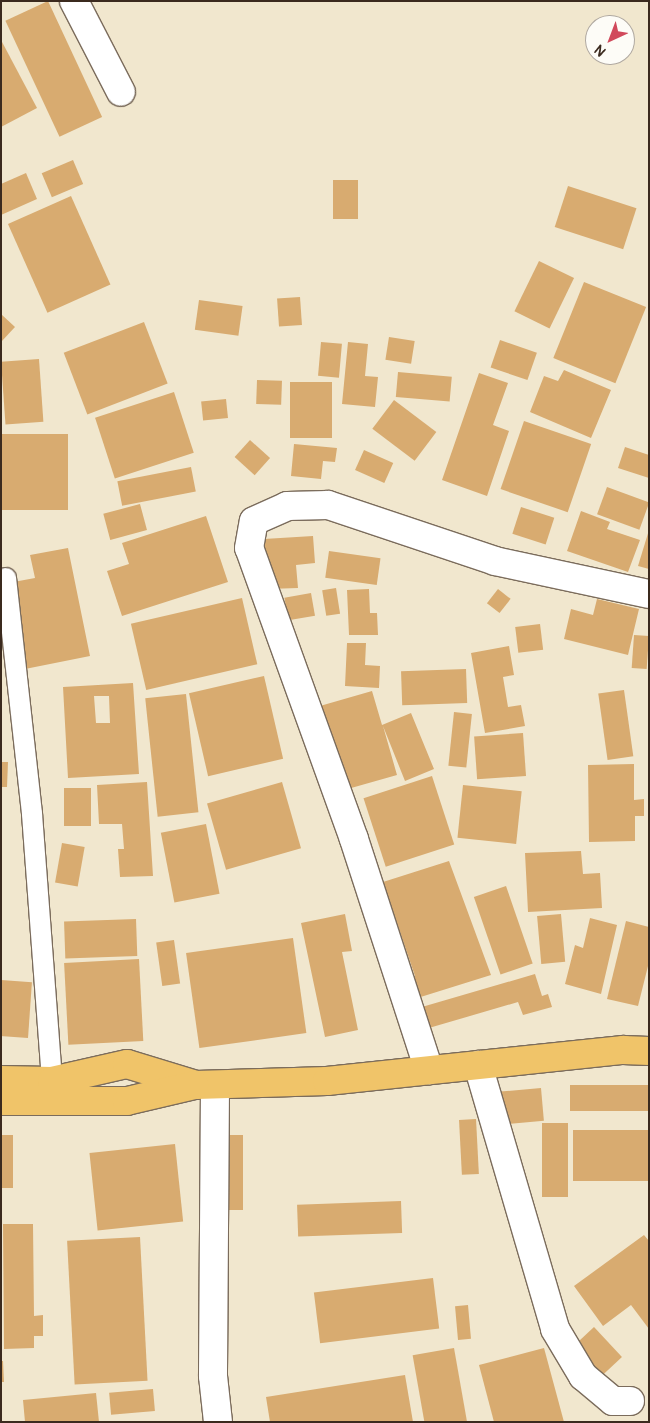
<!DOCTYPE html>
<style>
body{margin:0}
#map{position:relative;width:650px;height:1423px;overflow:hidden;background:#f1e7ce;font-family:Pangolin,sans-serif}
div>[style]{position:absolute}
.building>*{inset:0;background:#d8ab70;transform-origin:0 0}
.roads{filter:drop-shadow(1px 0 #7b6c5c) drop-shadow(-1px 0 #7b6c5c) drop-shadow(0 1px #7b6c5c) drop-shadow(0 -1px #7b6c5c)}
.service>*{height:20px;margin:-10px;padding:0 10px;transform-origin:10px;border-radius:10px;background:#fff}
.minor>*{height:28px;margin:-14px;padding:0 14px;transform-origin:14px;border-radius:14px;background:#fff}
.primary>*{height:28px;margin:-14px;padding:0 14px;transform-origin:14px;border-radius:14px;background:#f0c469}
span{translate:-50% -50%;white-space:nowrap;text-align:center;line-height:1.15;-webkit-text-stroke:4.5px #fdfcf7;paint-order:stroke}
.frame{position:absolute;inset:0;border:2px solid #3b2a1e;pointer-events:none}
.north{position:absolute;left:585px;top:15px;width:50px;height:50px;box-sizing:border-box;background:#fdfcf7;border:1px solid #afa8a0;border-radius:50%;rotate:223deg;font-size:14px;font-weight:700;line-height:20px;text-align:center;color:#3b2a1e}
.north::after{content:'';display:block;margin:auto;width:18px;height:22px;background:#d1495b;clip-path:polygon(50% 0,100% 100%,50% 72%,0 100%)}
</style>
<div id="map">
<div class="building">
<i style="left:48px;top:1px;width:128px;height:47px;rotate:65deg"></i>
<i style="clip-path:polygon(1px 40px,37px 108px,1px 127px)"></i>
<i style="left:73px;top:160px;width:26px;height:34px;rotate:67deg"></i>
<i style="clip-path:polygon(26px 173px,37px 199px,1px 215px,1px 184px)"></i>
<i style="left:333px;top:180px;width:25px;height:39px"></i>
<i style="left:568px;top:186px;width:72px;height:43px;rotate:18deg"></i>
<i style="left:71px;top:196px;width:97px;height:69px;rotate:66deg"></i>
<i style="left:539px;top:261px;width:39px;height:56px;rotate:26deg"></i>
<i style="left:584px;top:282px;width:67px;height:82px;rotate:22deg"></i>
<i style="left:300px;top:297px;width:28px;height:23px;rotate:86deg"></i>
<i style="left:199px;top:300px;width:44px;height:30px;rotate:8deg"></i>
<i style="clip-path:polygon(1px 314px,15px 327px,1px 342px)"></i>
<i style="left:144px;top:322px;width:66px;height:86px;rotate:69deg"></i>
<i style="left:389px;top:337px;width:26px;height:23px;rotate:9deg"></i>
<i style="left:500px;top:340px;width:39px;height:29px;rotate:19deg"></i>
<i style="left:321px;top:342px;width:21px;height:34px;rotate:5deg"></i>
<i style="clip-path:polygon(348px 342px,368px 344px,365px 376px,378px 377px,375px 407px,342px 404px)"></i>
<i style="left:39px;top:359px;width:63px;height:38px;rotate:86deg"></i>
<i style="clip-path:polygon(564px 370px,611px 390px,591px 438px,530px 412px,544px 376px,558px 381px)"></i>
<i style="left:398px;top:372px;width:54px;height:25px;rotate:5deg"></i>
<i style="clip-path:polygon(479px 373px,508px 383px,493px 425px,509px 431px,487px 496px,442px 480px)"></i>
<i style="left:257px;top:380px;width:25px;height:24px;rotate:2deg"></i>
<i style="left:290px;top:382px;width:42px;height:56px"></i>
<i style="left:174px;top:392px;width:64px;height:83px;rotate:72deg"></i>
<i style="left:226px;top:399px;width:19px;height:25px;rotate:84deg"></i>
<i style="left:394px;top:400px;width:53px;height:36px;rotate:37deg"></i>
<i style="left:524px;top:421px;width:71px;height:72px;rotate:19deg"></i>
<i style="left:1px;top:434px;width:67px;height:76px"></i>
<i style="left:250px;top:440px;width:27px;height:23px;rotate:42deg"></i>
<i style="clip-path:polygon(294px 444px,337px 448px,335px 462px,323px 461px,321px 479px,291px 476px)"></i>
<i style="clip-path:polygon(625px 447px,649px 455px,649px 478px,618px 468px)"></i>
<i style="left:364px;top:450px;width:32px;height:22px;rotate:24deg"></i>
<i style="left:191px;top:467px;width:25px;height:75px;rotate:79deg"></i>
<i style="left:607px;top:487px;width:45px;height:29px;rotate:20deg"></i>
<i style="left:140px;top:504px;width:27px;height:38px;rotate:75deg"></i>
<i style="left:521px;top:507px;width:35px;height:28px;rotate:18deg"></i>
<i style="clip-path:polygon(581px 511px,610px 522px,607px 529px,640px 540px,628px 572px,567px 551px)"></i>
<i style="clip-path:polygon(206px 516px,228px 582px,122px 616px,107px 571px,129px 564px,122px 543px)"></i>
<i style="clip-path:polygon(649px 530px,649px 569px,638px 566px)"></i>
<i style="clip-path:polygon(313px 536px,315px 563px,296px 565px,298px 588px,268px 589px,264px 539px)"></i>
<i style="clip-path:polygon(68px 548px,90px 656px,25px 669px,8px 583px,35px 578px,30px 555px)"></i>
<i style="left:329px;top:551px;width:52px;height:27px;rotate:8deg"></i>
<i style="left:336px;top:588px;width:26px;height:14px;rotate:81deg"></i>
<i style="clip-path:polygon(369px 589px,370px 613px,377px 613px,378px 635px,349px 635px,347px 590px)"></i>
<i style="left:498px;top:589px;width:16px;height:18px;rotate:38deg"></i>
<i style="left:311px;top:593px;width:23px;height:27px;rotate:80deg"></i>
<i style="left:242px;top:598px;width:68px;height:114px;rotate:77deg"></i>
<i style="clip-path:polygon(597px 599px,639px 609px,628px 655px,564px 639px,571px 609px,593px 615px)"></i>
<i style="left:540px;top:624px;width:26px;height:25px;rotate:83deg"></i>
<i style="left:634px;top:635px;width:15px;height:33px;rotate:4deg"></i>
<i style="clip-path:polygon(347px 643px,366px 643px,365px 665px,380px 666px,379px 688px,345px 686px)"></i>
<i style="clip-path:polygon(509px 646px,514px 675px,503px 677px,508px 707px,521px 705px,525px 726px,485px 733px,471px 653px)"></i>
<i style="left:466px;top:669px;width:34px;height:65px;rotate:88deg"></i>
<i style="left:264px;top:676px;width:85px;height:77px;rotate:77deg"></i>
<i style="clip-path:polygon(evenodd,133px 683px,139px 774px,68px 778px,63px 687px,133px 683px,94px 696px,109px 696px,110px 723px,96px 723px,94px 696px)"></i>
<i style="left:624px;top:690px;width:67px;height:26px;rotate:82deg"></i>
<i style="clip-path:polygon(372px 691px,382px 725px,411px 713px,434px 769px,405px 781px,383px 726px,397px 775px,337px 792px,313px 708px)"></i>
<i style="left:186px;top:694px;width:119px;height:41px;rotate:84deg"></i>
<i style="left:454px;top:712px;width:18px;height:54px;rotate:6deg"></i>
<i style="left:523px;top:733px;width:43px;height:49px;rotate:86deg"></i>
<i style="clip-path:polygon(1px 762px,8px 762px,7px 787px,1px 787px)"></i>
<i style="clip-path:polygon(634px 764px,634px 800px,644px 799px,644px 816px,635px 816px,635px 841px,589px 842px,588px 765px)"></i>
<i style="left:432px;top:776px;width:72px;height:72px;rotate:72deg"></i>
<i style="clip-path:polygon(147px 782px,153px 876px,120px 877px,118px 849px,124px 849px,122px 824px,99px 824px,97px 785px)"></i>
<i style="left:282px;top:782px;width:69px;height:78px;rotate:74deg"></i>
<i style="left:463px;top:785px;width:59px;height:53px;rotate:6deg"></i>
<i style="left:64px;top:788px;width:27px;height:38px"></i>
<i style="left:206px;top:824px;width:71px;height:46px;rotate:79deg"></i>
<i style="left:62px;top:843px;width:23px;height:40px;rotate:10deg"></i>
<i style="clip-path:polygon(581px 851px,583px 874px,600px 873px,602px 908px,528px 912px,525px 853px)"></i>
<i style="clip-path:polygon(449px 861px,491px 975px,411px 1000px,405px 980px,415px 976px,383px 882px)"></i>
<i style="left:506px;top:886px;width:82px;height:34px;rotate:71deg"></i>
<i style="clip-path:polygon(345px 914px,352px 951px,342px 952px,358px 1030px,325px 1037px,301px 923px)"></i>
<i style="left:561px;top:914px;width:48px;height:24px;rotate:85deg"></i>
<i style="clip-path:polygon(590px 918px,617px 925px,601px 994px,565px 984px,575px 945px,583px 948px)"></i>
<i style="left:136px;top:919px;width:37px;height:72px;rotate:88deg"></i>
<i style="clip-path:polygon(626px 921px,649px 927px,649px 962px,638px 1006px,607px 999px)"></i>
<i style="left:293px;top:938px;width:96px;height:108px;rotate:82deg"></i>
<i style="left:174px;top:940px;width:44px;height:18px;rotate:82deg"></i>
<i style="left:139px;top:959px;width:82px;height:75px;rotate:87deg"></i>
<i style="clip-path:polygon(535px 974px,542px 996px,548px 994px,552px 1007px,523px 1015px,518px 1002px,422px 1030px,415px 1009px)"></i>
<i style="left:1px;top:980px;width:31px;height:56px;rotate:4deg"></i>
<i style="left:649px;top:1085px;width:26px;height:79px;rotate:90deg"></i>
<i style="left:541px;top:1088px;width:33px;height:47px;rotate:85deg"></i>
<i style="left:476px;top:1119px;width:55px;height:17px;rotate:87deg"></i>
<i style="left:542px;top:1123px;width:26px;height:74px"></i>
<i style="left:649px;top:1130px;width:51px;height:76px;rotate:90deg"></i>
<i style="left:1px;top:1135px;width:12px;height:53px"></i>
<i style="left:222px;top:1135px;width:21px;height:75px"></i>
<i style="left:175px;top:1144px;width:78px;height:86px;rotate:84deg"></i>
<i style="left:401px;top:1201px;width:32px;height:104px;rotate:88deg"></i>
<i style="clip-path:polygon(3px 1224px,33px 1224px,34px 1316px,43px 1315px,43px 1336px,34px 1336px,34px 1348px,4px 1349px)"></i>
<i style="clip-path:polygon(644px 1235px,649px 1241px,649px 1329px,631px 1305px,603px 1326px,574px 1286px)"></i>
<i style="left:140px;top:1237px;width:144px;height:73px;rotate:87deg"></i>
<i style="left:433px;top:1278px;width:51px;height:120px;rotate:83deg"></i>
<i style="left:468px;top:1305px;width:34px;height:13px;rotate:85deg"></i>
<i style="left:594px;top:1327px;width:41px;height:30px;rotate:47deg"></i>
<i style="left:454px;top:1348px;width:75px;height:42px;rotate:80deg"></i>
<i style="clip-path:polygon(544px 1348px,564px 1422px,494px 1422px,479px 1365px)"></i>
<i style="clip-path:polygon(1px 1361px,3px 1361px,4px 1382px,1px 1382px)"></i>
<i style="clip-path:polygon(405px 1375px,413px 1422px,270px 1422px,266px 1397px)"></i>
<i style="left:153px;top:1389px;width:22px;height:44px;rotate:85deg"></i>
<i style="clip-path:polygon(96px 1393px,99px 1422px,25px 1422px,23px 1400px)"></i>
</div>
<div class="roads">
<div class="service">
<i style="left:6px;top:578px;width:237px;rotate:83.7deg"></i>
<i style="left:32px;top:814px;width:268px;rotate:85.7deg"></i>
</div>
<div class="minor">
<i style="left:74px;top:1px;width:102px;rotate:62.7deg"></i>
<i style="left:478px;top:1065px;width:275px;rotate:73.7deg"></i>
<i style="left:555px;top:1329px;width:55px;rotate:59.2deg"></i>
<i style="left:583px;top:1376px;width:39px;rotate:40deg"></i>
<i style="left:613px;top:1401px;width:17px"></i>
<i style="left:429px;top:1070px;width:243px;rotate:-108deg"></i>
<i style="left:354px;top:839px;width:309px;rotate:-109.8deg"></i>
<i style="left:249px;top:548px;width:27px;rotate:-80deg"></i>
<i style="left:254px;top:521px;width:36px;rotate:-24deg"></i>
<i style="left:287px;top:506px;width:41px;rotate:-1.4deg"></i>
<i style="left:328px;top:505px;width:176px;rotate:18.5deg"></i>
<i style="left:495px;top:561px;width:157px;rotate:12.1deg"></i>
<i style="left:215px;top:1086px;width:290px;rotate:90.4deg"></i>
<i style="left:213px;top:1376px;width:46px;rotate:83.8deg"></i>
</div>
<div class="primary">
<i style="left:1px;top:1080px;width:51px;rotate:1.1deg"></i>
<i style="left:52px;top:1081px;width:77px;rotate:-12.8deg"></i>
<i style="left:127px;top:1064px;width:72px;rotate:16.9deg"></i>
<i style="left:196px;top:1085px;width:131px;rotate:-1.7deg"></i>
<i style="left:327px;top:1081px;width:298px;rotate:-6deg"></i>
<i style="left:623px;top:1050px;width:26px;rotate:2deg"></i>
<i style="left:1px;top:1101px;width:126px"></i>
<i style="left:127px;top:1101px;width:69px;rotate:-13.4deg"></i>
</div>
</div>
<div class="frame"></div>
<div class="north">N</div>
</div>
